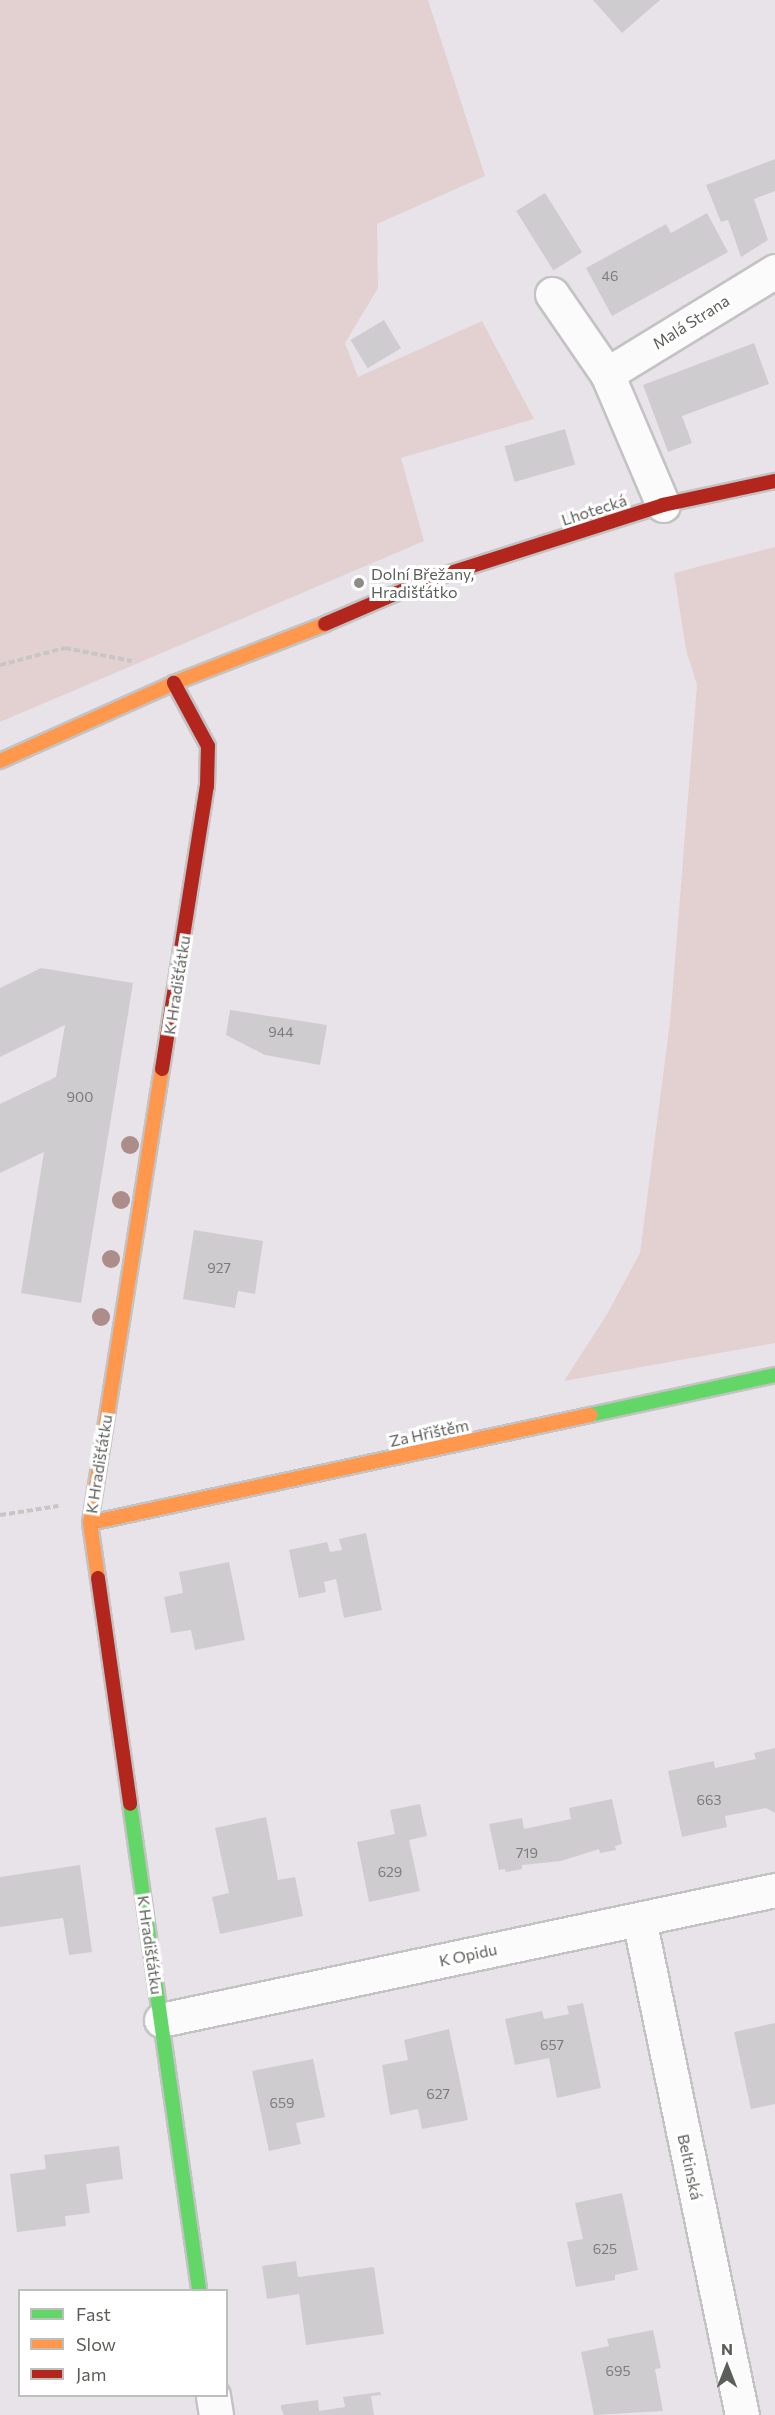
<!DOCTYPE html>
<meta charset="utf-8">
<style>
body{margin:0}
#map{position:relative;width:775px;height:2415px;overflow:hidden;background:#e8e3e8;font-family:Commissioner,sans-serif}
div>[style]{position:absolute}
.green>*{inset:0;background:#e3d1d2}
.building>*{inset:0;background:#cfcccf;transform-origin:0 0}
.path>*{height:4px;margin-top:-2px;transform-origin:0;background:repeating-linear-gradient(90deg,#c8c6c5 0 6px,transparent 0 9px)}
.roads{filter:drop-shadow(2px 0 #c4c3c3) drop-shadow(-2px 0 #c4c3c3) drop-shadow(0 2px #c4c3c3) drop-shadow(0 -2px #c4c3c3)}
.street>*{height:33px;margin:-16.5px;padding:0 16.5px;transform-origin:16.5px;border-radius:16.5px;background:#fcfbfc}
.fast>*{height:14px;margin:-7px;padding:0 7px;transform-origin:7px;border-radius:7px;background:#63d668}
.slow>*{height:14px;margin:-7px;padding:0 7px;transform-origin:7px;border-radius:7px;background:#ff974d}
.jam>*{height:14px;margin:-7px;padding:0 7px;transform-origin:7px;border-radius:7px;background:#b3261e}
.trees>*{width:18px;height:18px;margin:-9px;border-radius:50%;background:#ac8d8a}
.dots>*{width:16px;height:16px;translate:-50% -50%;box-sizing:border-box;border:3px solid #fff;border-radius:50%}
span{translate:-50% -50%;white-space:nowrap;text-align:center;line-height:1.15;-webkit-text-stroke:6px #fff;paint-order:stroke}
.number-label{font-size:14px;color:#797c78}
.number-label span{-webkit-text-stroke-width:0}
.street-label{font-size:16px;color:#5b5f59}
.poi-label{font-size:16px;color:#5b5f59}
.left{translate:0 -50%;text-align:left}
.legend{position:absolute;left:18px;top:2289px;width:210px;height:108px;box-sizing:border-box;background:#fff;border:2px solid #bdbfbd;margin:0;padding:8px 10px;list-style:none;font-size:18px;color:#5b5f59}
.legend li{display:flex;align-items:center;gap:12px;height:30px}
.legend b{width:30px;border:2px solid #bdbfbd}
.north{position:absolute;left:697px;top:2337px;width:60px;height:60px;-webkit-text-stroke:4px #fff;paint-order:stroke;rotate:0deg;font-size:16px;font-weight:700;line-height:24px;text-align:center;color:#5b5f59}
.north::after{content:'';display:block;margin:auto;width:21px;height:27px;background:#5b5f59;clip-path:polygon(50% 0,100% 100%,50% 72%,0 100%)}
</style>
<div id="map">
<div class="green">
<i style="clip-path:polygon(0 0,428px 0,485px 176px,377px 224px,378px 288px,345px 343px,358px 377px,482px 321px,534px 419px,401px 458px,424px 541px,0 722px)"></i>
<i style="clip-path:polygon(775px 547px,775px 1343px,564px 1381px,606px 1316px,640px 1253px,670px 1022px,697px 685px,686px 650px,674px 573px)"></i>
</div>
<div class="building">
<i style="clip-path:polygon(593px 0,660px 0,622px 33px)"></i>
<i style="clip-path:polygon(775px 159px,775px 191px,754px 199px,768px 240px,741px 257px,728px 220px,721px 222px,706px 185px)"></i>
<i style="left:545px;top:193px;width:70px;height:34px;rotate:58deg"></i>
<i style="clip-path:polygon(707px 213px,728px 252px,612px 316px,586px 268px,666px 224px,671px 233px)"></i>
<i style="left:384px;top:320px;width:33px;height:39px;rotate:59deg"></i>
<i style="clip-path:polygon(754px 343px,769px 384px,682px 416px,692px 443px,668px 452px,643px 385px)"></i>
<i style="left:565px;top:429px;width:37px;height:63px;rotate:74deg"></i>
<i style="clip-path:polygon(41px 968px,133px 983px,81px 1303px,21px 1293px,44px 1152px,0 1173px,0 1104px,56px 1077px,65px 1025px,0 1057px,0 988px)"></i>
<i style="clip-path:polygon(230px 1010px,327px 1025px,320px 1065px,265px 1055px,226px 1035px)"></i>
<i style="clip-path:polygon(194px 1230px,263px 1241px,255px 1294px,238px 1291px,235px 1308px,183px 1299px)"></i>
<i style="clip-path:polygon(366px 1533px,382px 1610px,344px 1618px,336px 1579px,324px 1582px,326px 1592px,299px 1598px,289px 1550px,327px 1542px,330px 1552px,342px 1550px,339px 1539px)"></i>
<i style="clip-path:polygon(229px 1562px,245px 1640px,195px 1650px,191px 1630px,171px 1633px,164px 1597px,183px 1593px,179px 1572px)"></i>
<i style="clip-path:polygon(775px 1748px,775px 1813px,766px 1808px,725px 1816px,727px 1827px,682px 1837px,668px 1771px,714px 1761px,715px 1768px,756px 1759px,754px 1753px)"></i>
<i style="clip-path:polygon(612px 1799px,622px 1844px,615px 1846px,616px 1850px,600px 1853px,599px 1849px,561px 1861px,522px 1865px,522px 1869px,506px 1872px,505px 1869px,499px 1870px,489px 1824px,522px 1818px,524px 1829px,571px 1819px,569px 1808px)"></i>
<i style="clip-path:polygon(420px 1804px,427px 1836px,409px 1840px,420px 1891px,369px 1902px,357px 1842px,395px 1834px,390px 1810px)"></i>
<i style="clip-path:polygon(266px 1817px,278px 1880px,295px 1877px,303px 1916px,220px 1934px,212px 1897px,229px 1893px,215px 1828px)"></i>
<i style="clip-path:polygon(80px 1865px,92px 1952px,69px 1955px,63px 1918px,0 1927px,0 1877px)"></i>
<i style="clip-path:polygon(583px 2003px,601px 2088px,557px 2098px,549px 2058px,515px 2065px,505px 2019px,542px 2011px,544px 2019px,569px 2014px,567px 2006px)"></i>
<i style="clip-path:polygon(775px 2023px,775px 2104px,751px 2109px,734px 2032px)"></i>
<i style="clip-path:polygon(449px 2029px,468px 2120px,422px 2129px,418px 2109px,390px 2115px,382px 2065px,408px 2060px,404px 2040px)"></i>
<i style="clip-path:polygon(313px 2059px,325px 2117px,296px 2123px,301px 2144px,269px 2151px,252px 2071px)"></i>
<i style="clip-path:polygon(119px 2146px,123px 2179px,86px 2184px,90px 2213px,65px 2216px,66px 2226px,17px 2232px,10px 2174px,46px 2169px,44px 2155px)"></i>
<i style="clip-path:polygon(622px 2193px,638px 2270px,615px 2275px,615px 2280px,576px 2287px,567px 2242px,583px 2239px,575px 2203px)"></i>
<i style="clip-path:polygon(296px 2261px,298px 2277px,374px 2267px,384px 2334px,306px 2345px,299px 2294px,267px 2299px,262px 2266px)"></i>
<i style="clip-path:polygon(653px 2330px,661px 2368px,655px 2369px,663px 2411px,594px 2415px,581px 2352px,609px 2346px,607px 2339px)"></i>
<i style="clip-path:polygon(380px 2392px,381px 2395px,371px 2396px,374px 2415px,284px 2415px,281px 2408px,281px 2405px,318px 2400px,319px 2411px,345px 2407px,343px 2397px)"></i>
</div>
<div class="path">
<i style="left:0;top:665px;width:67px;rotate:-14.7deg"></i>
<i style="left:65px;top:648px;width:68px;rotate:11deg"></i>
<i style="left:0;top:1515px;width:59px;rotate:-8.8deg"></i>
</div>
<div class="roads">
<div class="street">
<i style="left:552px;top:294px;width:97px;rotate:55.5deg"></i>
<i style="left:663px;top:505px;width:142px;rotate:-113.1deg"></i>
<i style="left:607px;top:374px;width:197px;rotate:-31.5deg"></i>
<i style="left:639px;top:1919px;width:507px;rotate:78.27deg"></i>
<i style="left:161px;top:2020px;width:628px;rotate:-11.95deg"></i>
<i style="left:213px;top:2396px;width:19px;rotate:81deg"></i>
</div>
<div class="fast">
<i style="left:590px;top:1415px;width:189px;rotate:-12.2deg"></i>
<i style="left:130px;top:1804px;width:491px;rotate:81.9deg"></i>
</div>
<div class="slow">
<i style="left:0;top:761px;width:191px;rotate:-24.1deg"></i>
<i style="left:174px;top:683px;width:162px;rotate:-21.3deg"></i>
<i style="left:90px;top:1523px;width:512px;rotate:-12.19deg"></i>
<i style="left:98px;top:1578px;width:56px;rotate:-98.3deg"></i>
<i style="left:90px;top:1523px;width:460px;rotate:-81deg"></i>
</div>
<div class="jam">
<i style="left:325px;top:624px;width:109px;rotate:-23.3deg"></i>
<i style="left:425px;top:581px;width:250px;rotate:-17.7deg"></i>
<i style="left:663px;top:505px;width:115px;rotate:-12.1deg"></i>
<i style="left:162px;top:1069px;width:287px;rotate:-81deg"></i>
<i style="left:207px;top:786px;width:40px;rotate:-88.6deg"></i>
<i style="left:208px;top:746px;width:72px;rotate:-118.4deg"></i>
<i style="left:98px;top:1578px;width:228px;rotate:81.9deg"></i>
</div>
</div>
<div class="trees">
<i style="left:130px;top:1145px"></i>
<i style="left:121px;top:1200px"></i>
<i style="left:111px;top:1259px"></i>
<i style="left:101px;top:1317px"></i>
</div>
<div class="dots">
<i style="left:359px;top:583px;background:#8c8d8b"></i>
</div>
<div class="number-label">
<span style="left:610px;top:276px">46</span>
<span style="left:281px;top:1032px">944</span>
<span style="left:80px;top:1097px">900</span>
<span style="left:219px;top:1268px">927</span>
<span style="left:709px;top:1800px">663</span>
<span style="left:527px;top:1853px">719</span>
<span style="left:390px;top:1872px">629</span>
<span style="left:552px;top:2045px">657</span>
<span style="left:438px;top:2094px">627</span>
<span style="left:282px;top:2103px">659</span>
<span style="left:605px;top:2249px">625</span>
<span style="left:618px;top:2371px">695</span>
</div>
<div class="street-label">
<span style="left:691px;top:322px;rotate:-32deg">Malá Strana</span>
<span style="left:594px;top:510px;rotate:-18deg">Lhotecká</span>
<span style="left:177px;top:985px;rotate:-81deg">K Hradišťátku</span>
<span style="left:429px;top:1433px;rotate:-12deg">Za Hřištěm</span>
<span style="left:99px;top:1464px;rotate:-81deg">K Hradišťátku</span>
<span style="left:150px;top:1945px;rotate:82deg">K Hradišťátku</span>
<span style="left:468px;top:1955px;rotate:-12deg">K Opidu</span>
<span style="left:690px;top:2167px;rotate:78deg">Beltinská</span>
</div>
<div class="poi-label">
<span class="left" style="left:371px;top:583px">Dolní Břežany,<br>Hradišťátko</span>
</div>
<ul class="legend">
<li><b style="height:8px;background:#63d668"></b>Fast</li>
<li><b style="height:8px;background:#ff974d"></b>Slow</li>
<li><b style="height:8px;background:#b3261e"></b>Jam</li>
</ul>
<div class="north">N</div>
</div>
